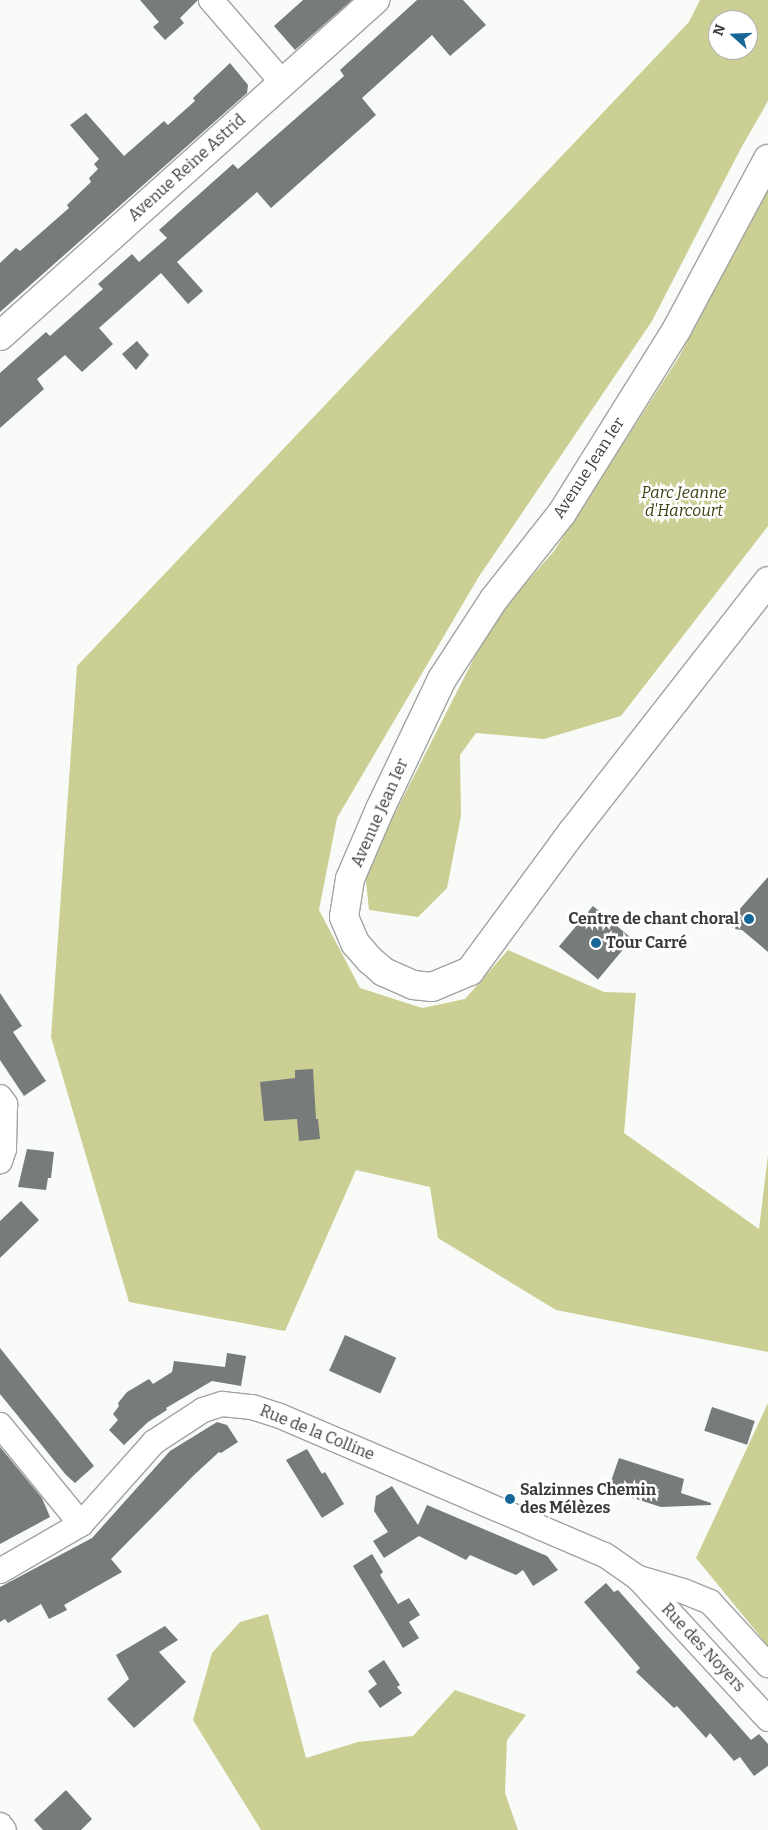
<!DOCTYPE html>
<meta charset="utf-8">
<style>
body{margin:0}
#map{position:relative;width:768px;height:1830px;overflow:hidden;background:#f8fbf8;font-family:Bitter,serif}
div>[style]{position:absolute}
.forest>*{inset:0;background:#cbcf93}
.building>*{inset:0;background:#777b79;transform-origin:0 0}
.roads{filter:drop-shadow(1px 0 #a1a4a1) drop-shadow(-1px 0 #a1a4a1) drop-shadow(0 1px #a1a4a1) drop-shadow(0 -1px #a1a4a1)}
.minor>*{height:24px;margin:-12px;padding:0 12px;transform-origin:12px;border-radius:12px;background:#fff}
.secondary>*{height:28px;margin:-14px;padding:0 14px;transform-origin:14px;border-radius:14px;background:#fff}
.dots>*{width:14px;height:14px;translate:-50% -50%;box-sizing:border-box;border:2px solid #fff;border-radius:50%}
span{translate:-50% -50%;white-space:nowrap;text-align:center;line-height:1.15;-webkit-text-stroke:5px #fff;paint-order:stroke}
.street-label{font-size:16px;color:#3a3c3b}
.park-label{font-size:16px;color:#3d3f11;font-style:italic}
.poi-label{font-size:16px;color:#3a3c3b;font-weight:700}
.right{translate:-100% -50%;text-align:right}
.left{translate:0 -50%;text-align:left}
.north{position:absolute;left:708px;top:10px;width:50px;height:50px;box-sizing:border-box;background:#fff;border:1px solid #b0b1b1;border-radius:50%;rotate:290deg;font-size:14px;font-weight:700;line-height:20px;text-align:center;color:#3a3c3b}
.north::after{content:'';display:block;margin:auto;width:18px;height:22px;background:#166698;clip-path:polygon(50% 0,100% 100%,50% 72%,0 100%)}
</style>
<div id="map">
<div class="forest">
<i style="clip-path:polygon(evenodd,700px 0,768px 0,768px 101px,740px 150px,652px 321px,478px 578px,337px 818px,319px 910px,360px 988px,422px 1008px,465px 999px,508px 950px,604px 992px,636px 993px,624px 1133px,759px 1229px,768px 1155px,768px 1352px,556px 1310px,438px 1238px,430px 1187px,356px 1170px,285px 1331px,129px 1302px,51px 1037px,77px 666px,689px 22px,700px 0,718px 20px,748px 20px,748px 50px,718px 50px,718px 20px)"></i>
<i style="clip-path:polygon(768px 190px,768px 526px,621px 716px,544px 739px,476px 733px,460px 755px,461px 816px,447px 888px,418px 917px,369px 910px,365px 872px,493px 621px,554px 551px,679px 357px)"></i>
<i style="clip-path:polygon(768px 1403px,768px 1646px,696px 1558px)"></i>
<i style="clip-path:polygon(268px 1614px,306px 1758px,358px 1742px,413px 1736px,455px 1690px,526px 1715px,507px 1740px,505px 1793px,518px 1830px,261px 1830px,193px 1720px,212px 1653px,240px 1622px)"></i>
</div>
<div class="building">
<i style="clip-path:polygon(140px 0,198px 0,180px 18px,184px 23px,165px 40px,153px 27px,159px 22px)"></i>
<i style="clip-path:polygon(303px 0,352px 0,295px 50px,274px 26px)"></i>
<i style="clip-path:polygon(417px 0,463px 0,486px 25px,450px 56px,432px 35px,362px 98px,376px 115px,271px 208px,257px 192px,177px 262px,203px 291px,188px 304px,161px 273px,99px 328px,113px 344px,82px 372px,65px 355px,37px 379px,44px 389px,0 428px,0 373px,46px 332px,50px 336px,103px 289px,98px 284px,132px 254px,139px 262px,167px 238px,159px 230px,233px 164px,238px 169px,344px 76px,340px 70px)"></i>
<i style="clip-path:polygon(230px 63px,248px 85px,247px 93px,0 312px,0 263px,16px 248px,20px 251px,69px 208px,67px 205px,91px 182px,89px 178px,98px 169px,94px 164px,99px 159px,70px 125px,86px 113px,124px 156px,164px 121px,168px 125px,195px 101px,193px 98px)"></i>
<i style="clip-path:polygon(137px 341px,149px 355px,136px 370px,122px 354px)"></i>
<i style="clip-path:polygon(768px 877px,768px 952px,742px 930px,734px 929px,729px 924px,730px 913px,738px 911px)"></i>
<i style="left:593px;top:906px;width:51px;height:53px;rotate:40deg"></i>
<i style="clip-path:polygon(0 993px,22px 1026px,13px 1032px,46px 1081px,24px 1096px,0 1060px)"></i>
<i style="clip-path:polygon(313px 1069px,316px 1119px,318px 1119px,320px 1139px,299px 1141px,297px 1119px,264px 1121px,260px 1082px,295px 1078px,295px 1070px)"></i>
<i style="clip-path:polygon(27px 1149px,54px 1152px,51px 1178px,48px 1178px,46px 1190px,18px 1187px)"></i>
<i style="clip-path:polygon(21px 1201px,39px 1220px,0 1258px,0 1221px)"></i>
<i style="left:345px;top:1335px;width:56px;height:39px;rotate:24deg"></i>
<i style="clip-path:polygon(0 1348px,94px 1466px,75px 1483px,66px 1475px,0 1394px)"></i>
<i style="clip-path:polygon(227px 1353px,246px 1356px,241px 1386px,212px 1381px,166px 1408px,167px 1410px,148px 1422px,124px 1445px,109px 1430px,118px 1420px,113px 1414px,119px 1406px,118px 1403px,127px 1392px,149px 1379px,153px 1384px,172px 1372px,174px 1361px,225px 1367px)"></i>
<i style="left:712px;top:1407px;width:45px;height:25px;rotate:18deg"></i>
<i style="clip-path:polygon(217px 1422px,227px 1425px,238px 1442px,221px 1453px,219px 1452px,193px 1476px,111px 1559px,122px 1572px,64px 1605px,67px 1610px,49px 1619px,41px 1604px,8px 1623px,5px 1619px,0 1622px,0 1587px,92px 1538px,170px 1451px)"></i>
<i style="clip-path:polygon(0 1447px,42px 1498px,50px 1517px,0 1544px)"></i>
<i style="clip-path:polygon(307px 1449px,322px 1474px,325px 1472px,344px 1504px,322px 1518px,286px 1460px)"></i>
<i style="clip-path:polygon(619px 1458px,684px 1479px,681px 1493px,711px 1503px,711px 1505px,661px 1507px,608px 1490px)"></i>
<i style="clip-path:polygon(392px 1486px,418px 1525px,427px 1505px,547px 1556px,558px 1570px,533px 1586px,523px 1570px,516px 1575px,470px 1555px,466px 1560px,419px 1536px,384px 1558px,373px 1541px,388px 1532px,374px 1511px,376px 1496px)"></i>
<i style="clip-path:polygon(372px 1554px,383px 1572px,380px 1575px,398px 1604px,409px 1598px,420px 1615px,409px 1622px,419px 1638px,403px 1648px,353px 1566px)"></i>
<i style="clip-path:polygon(606px 1583px,614px 1592px,618px 1590px,751px 1740px,759px 1734px,768px 1744px,768px 1766px,754px 1776px,740px 1757px,734px 1761px,710px 1733px,706px 1738px,677px 1706px,674px 1708px,636px 1672px,640px 1668px,584px 1602px)"></i>
<i style="clip-path:polygon(165px 1626px,178px 1640px,159px 1652px,186px 1682px,134px 1728px,107px 1699px,129px 1679px,116px 1655px)"></i>
<i style="clip-path:polygon(384px 1660px,400px 1685px,397px 1687px,402px 1693px,380px 1708px,368px 1691px,377px 1684px,368px 1671px)"></i>
<i style="clip-path:polygon(66px 1790px,92px 1819px,81px 1830px,43px 1830px,34px 1820px)"></i>
</div>
<div class="roads">
<div class="minor">
<i style="left:211px;top:0;width:110px;rotate:49.1deg"></i>
<i style="left:0;top:1097px;width:9px;rotate:54deg"></i>
<i style="left:5px;top:1104px;width:45px;rotate:91.3deg"></i>
<i style="left:4px;top:1149px;width:13px;rotate:108deg"></i>
<i style="left:0;top:1425px;width:128px;rotate:50.7deg"></i>
<i style="left:0;top:1571px;width:94px;rotate:-30.1deg"></i>
<i style="left:81px;top:1524px;width:110px;rotate:-48.3deg"></i>
<i style="left:154px;top:1442px;width:59px;rotate:-33.1deg"></i>
<i style="left:203px;top:1410px;width:20px;rotate:-18deg"></i>
<i style="left:222px;top:1404px;width:30px;rotate:6deg"></i>
<i style="left:252px;top:1407px;width:29px;rotate:18deg"></i>
<i style="left:280px;top:1416px;width:353px;rotate:23.2deg"></i>
<i style="left:605px;top:1555px;width:40px;rotate:34.9deg"></i>
<i style="left:638px;top:1578px;width:192px;rotate:47.3deg"></i>
<i style="left:639px;top:1578px;width:46px;rotate:16.5deg"></i>
<i style="left:683px;top:1591px;width:29px;rotate:22deg"></i>
<i style="left:710px;top:1602px;width:86px;rotate:47.4deg"></i>
<i style="left:0;top:1825px;width:6px;rotate:51deg"></i>
</div>
<div class="secondary">
<i style="left:768px;top:159px;width:193px;rotate:118.2deg"></i>
<i style="left:677px;top:329px;width:217px;rotate:122deg"></i>
<i style="left:562px;top:513px;width:110px;rotate:128.3deg"></i>
<i style="left:494px;top:599px;width:95px;rotate:123deg"></i>
<i style="left:442px;top:679px;width:144px;rotate:115.5deg"></i>
<i style="left:380px;top:809px;width:76px;rotate:113.2deg"></i>
<i style="left:350px;top:879px;width:38px;rotate:99deg"></i>
<i style="left:344px;top:917px;width:28px;rotate:67deg"></i>
<i style="left:355px;top:943px;width:23px;rotate:49deg"></i>
<i style="left:370px;top:960px;width:18px;rotate:41deg"></i>
<i style="left:384px;top:972px;width:32px;rotate:24deg"></i>
<i style="left:413px;top:985px;width:19px;rotate:6deg"></i>
<i style="left:432px;top:987px;width:41px;rotate:-22.8deg"></i>
<i style="left:470px;top:971px;width:174px;rotate:-53.7deg"></i>
<i style="left:573px;top:831px;width:317px;rotate:-52deg"></i>
<i style="left:0;top:336px;width:504px;rotate:-41.86deg"></i>
</div>
</div>
<div class="dots">
<i style="left:749px;top:919px;background:#166698"></i>
<i style="left:596px;top:943px;background:#166698"></i>
<i style="left:510px;top:1499px;background:#166698"></i>
</div>
<div class="street-label">
<span style="left:187px;top:168px;rotate:-42deg">Avenue Reine Astrid</span>
<span style="left:589px;top:468px;rotate:-57deg">Avenue Jean Ier</span>
<span style="left:380px;top:813px;rotate:-66deg">Avenue Jean Ier</span>
<span style="left:317px;top:1433px;rotate:22deg">Rue de la Colline</span>
<span style="left:703px;top:1648px;rotate:47deg">Rue des Noyers</span>
</div>
<div class="park-label">
<span style="left:684px;top:502px">Parc Jeanne<br>d'Harcourt</span>
</div>
<div class="poi-label">
<span class="right" style="left:739px;top:919px">Centre de chant choral</span>
<span class="left" style="left:606px;top:943px">Tour Carré</span>
<span class="left" style="left:520px;top:1499px">Salzinnes Chemin<br>des Mélèzes</span>
</div>
<div class="north">N</div>
</div>
